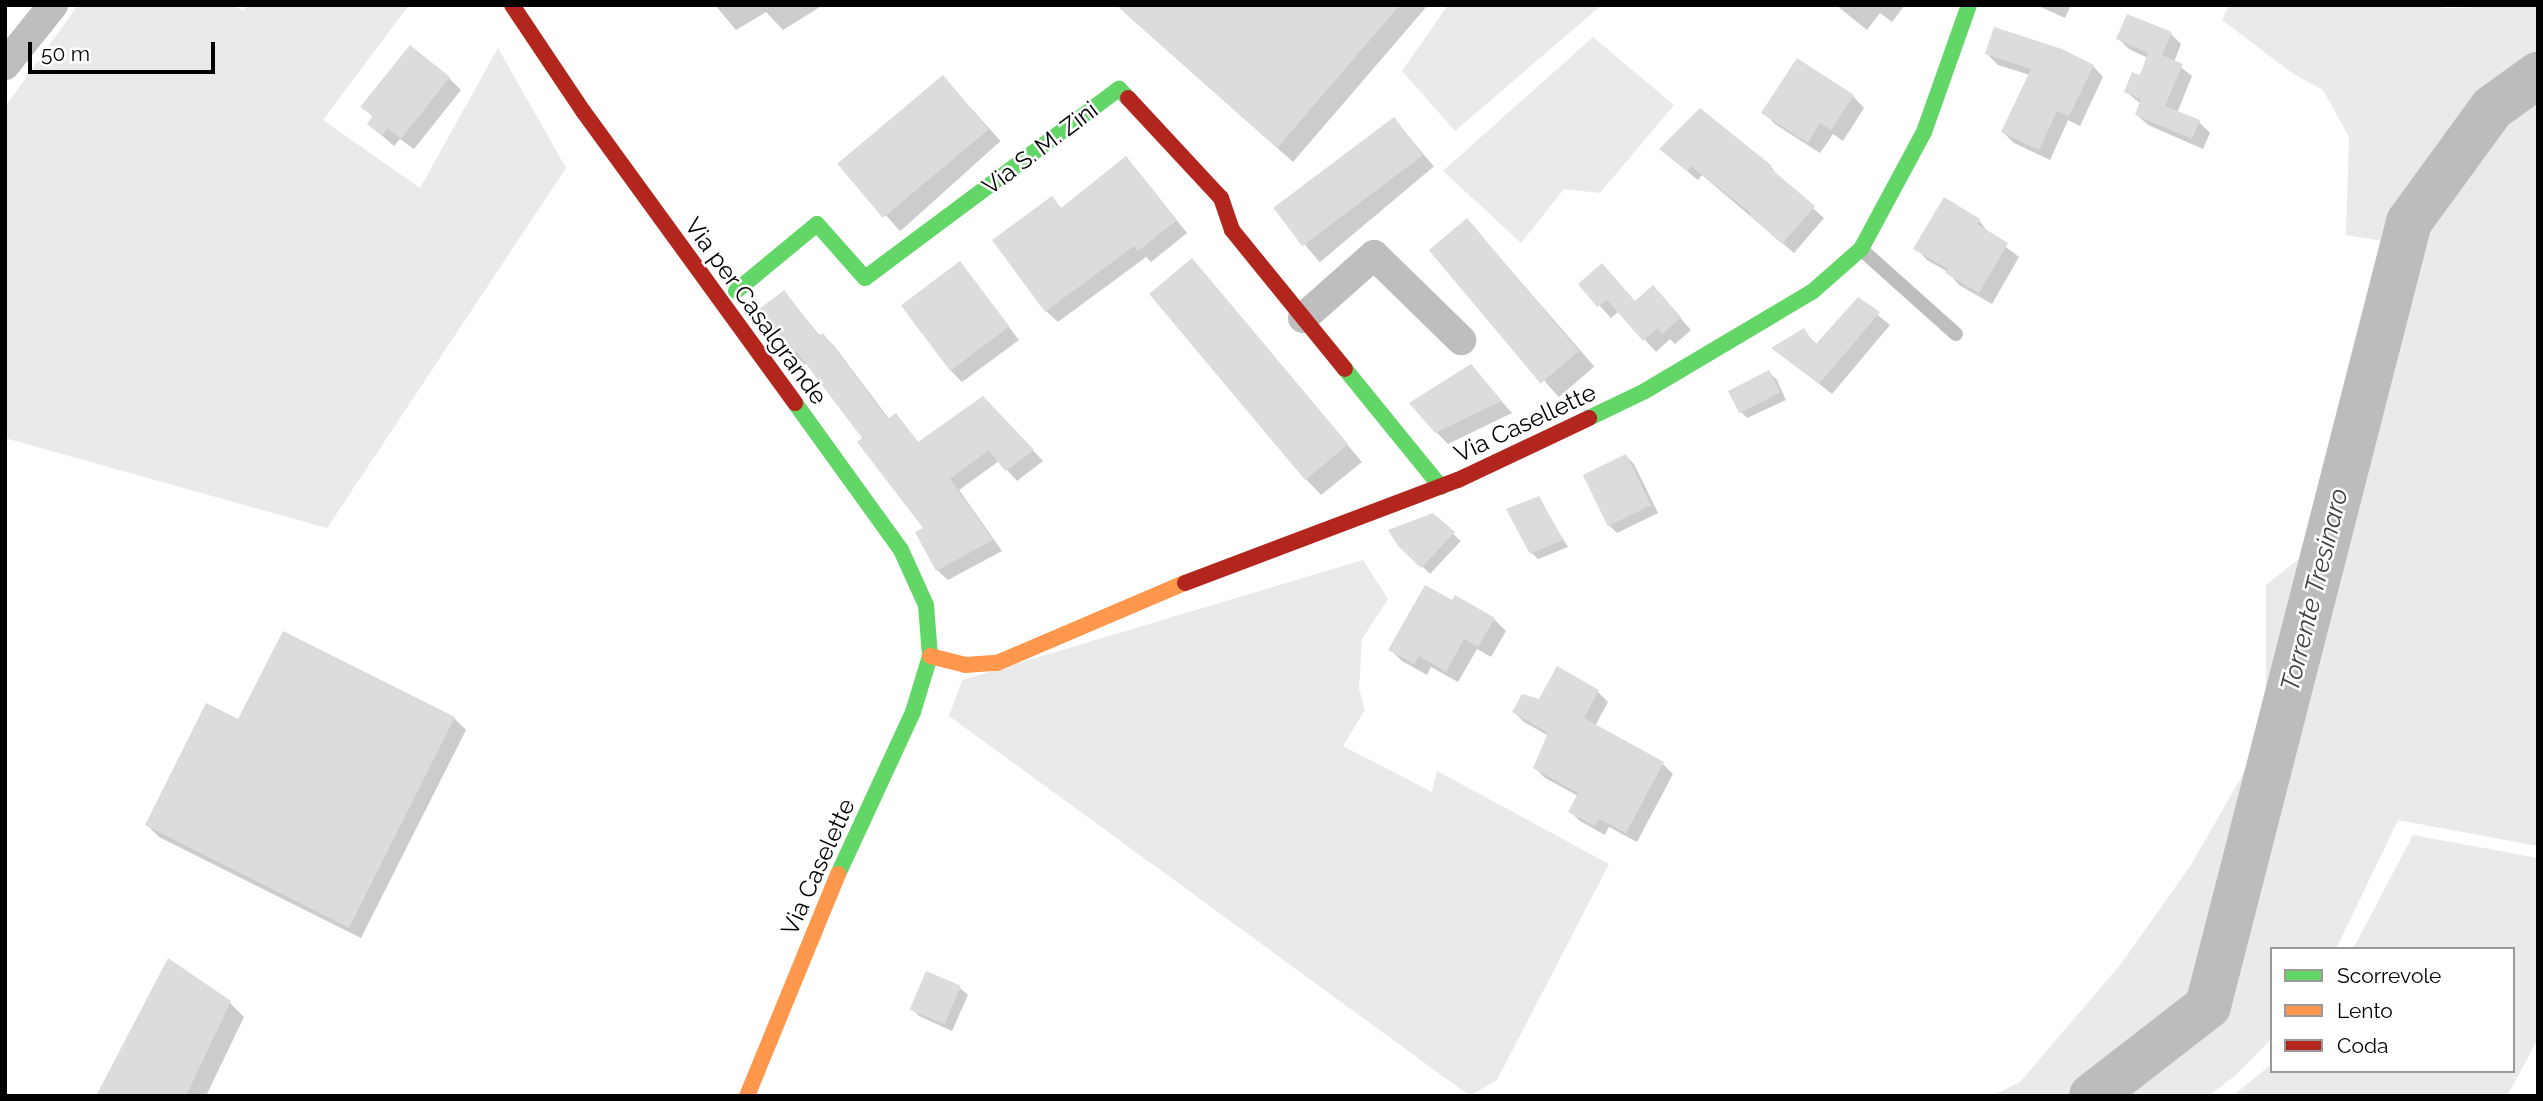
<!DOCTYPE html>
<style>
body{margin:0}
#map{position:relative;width:2543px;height:1101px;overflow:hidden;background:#fff;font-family:Raleway,sans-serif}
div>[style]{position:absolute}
.green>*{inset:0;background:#eaeaea}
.shadow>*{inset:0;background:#0003;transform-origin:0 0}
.river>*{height:46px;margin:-23px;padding:0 23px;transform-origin:23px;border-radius:23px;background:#bcbcbc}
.building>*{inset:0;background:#dcdcdc;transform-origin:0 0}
.lane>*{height:14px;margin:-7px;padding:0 7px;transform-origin:7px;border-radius:7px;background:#bebebe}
.street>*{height:30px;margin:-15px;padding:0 15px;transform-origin:15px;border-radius:15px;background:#bebebe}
.fast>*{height:16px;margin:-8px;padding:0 8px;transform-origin:8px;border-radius:8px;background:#63d668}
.slow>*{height:16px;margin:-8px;padding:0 8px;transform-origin:8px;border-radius:8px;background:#ff974d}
.jam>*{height:16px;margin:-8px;padding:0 8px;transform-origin:8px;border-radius:8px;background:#b3261e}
span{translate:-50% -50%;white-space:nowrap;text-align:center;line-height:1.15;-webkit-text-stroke:5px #fff;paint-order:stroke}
.street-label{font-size:24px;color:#000}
.water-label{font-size:26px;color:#404040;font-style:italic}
.frame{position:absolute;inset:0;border:7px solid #000;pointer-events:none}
.legend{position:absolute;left:2270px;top:947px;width:245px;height:126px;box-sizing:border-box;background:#fff;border:2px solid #999;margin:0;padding:9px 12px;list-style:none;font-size:21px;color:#000}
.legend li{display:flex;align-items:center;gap:14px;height:35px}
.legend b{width:35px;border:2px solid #999}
.scale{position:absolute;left:28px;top:42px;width:187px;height:32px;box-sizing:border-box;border:4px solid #000;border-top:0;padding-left:9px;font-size:21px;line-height:24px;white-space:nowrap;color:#000;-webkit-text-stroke:5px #fff;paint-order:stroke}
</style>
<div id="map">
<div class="green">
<i style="clip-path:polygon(78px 5px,234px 5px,243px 11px,248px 5px,409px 5px,323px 120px,420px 188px,498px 48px,566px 168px,327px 528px,5px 438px,5px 107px)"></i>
<i style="clip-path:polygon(1448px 5px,1602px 5px,1455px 131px,1402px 71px)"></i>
<i style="clip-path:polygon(2229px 5px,2443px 5px,2444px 8px,2538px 5px,2538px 846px,2398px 820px,2336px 949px,2272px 949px,2272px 1038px,2236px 1075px,2208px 1096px,1992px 1096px,2020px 1082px,2121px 964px,2191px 865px,2266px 734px,2266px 585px,2309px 551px,2383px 241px,2346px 235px,2349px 137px,2323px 90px,2292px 73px,2222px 20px)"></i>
<i style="clip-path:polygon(1593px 37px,1674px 105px,1600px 193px,1564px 189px,1521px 243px,1443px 171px)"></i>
<i style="clip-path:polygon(1363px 560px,1388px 599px,1362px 639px,1359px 689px,1365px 710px,1343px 746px,1432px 792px,1437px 771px,1609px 864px,1497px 1080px,1470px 1096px,949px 716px,962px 680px)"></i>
<i style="clip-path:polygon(2413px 835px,2538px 858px,2538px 1039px,2507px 1096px,2232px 1096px,2272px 1064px,2272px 1071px,2513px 1071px,2513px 949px,2353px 949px)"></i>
</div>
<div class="shadow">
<i style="clip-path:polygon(715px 5px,823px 5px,783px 30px,766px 12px,736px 30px)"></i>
<i style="clip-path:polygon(1321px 5px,1428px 5px,1293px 162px,1125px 13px)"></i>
<i style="clip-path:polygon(1836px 5px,1905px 5px,1892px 22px,1880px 13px,1867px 30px)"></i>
<i style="clip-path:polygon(2036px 5px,2071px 5px,2065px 18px)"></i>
<i style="clip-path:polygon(2171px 34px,2181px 44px,2174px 62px,2192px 76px,2177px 113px,2199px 122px,2210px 133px,2203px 149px,2148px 125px,2137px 115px,2141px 104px,2126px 92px,2141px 77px,2148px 58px,2129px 49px,2118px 38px)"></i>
<i style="clip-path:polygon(1987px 54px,2093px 66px,2103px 77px,2080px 126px,2068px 120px,2050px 160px,2014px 143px,2003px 132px,2030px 75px,1998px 65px)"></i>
<i style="left:943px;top:77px;width:86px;height:135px;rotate:48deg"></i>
<i style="clip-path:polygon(449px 78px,461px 90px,414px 149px,400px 139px,394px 146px,369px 124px,374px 118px,363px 107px)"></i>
<i style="clip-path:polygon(1853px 96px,1864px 108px,1843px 141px,1833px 134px,1820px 153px,1775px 124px,1764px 113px)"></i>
<i style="clip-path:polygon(1700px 110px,1771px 167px,1780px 179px,1824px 218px,1794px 253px,1702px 175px,1698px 180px,1672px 159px)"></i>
<i style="left:1394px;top:119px;width:62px;height:149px;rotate:50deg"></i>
<i style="clip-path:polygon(1137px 170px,1187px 233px,1151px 262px,1146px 257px,1058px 322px,1046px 311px,1052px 198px,1062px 209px)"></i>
<i style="left:1467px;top:220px;width:194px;height:47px;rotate:49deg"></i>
<i style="clip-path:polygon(1979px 220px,1989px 234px,2019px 257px,1992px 304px,1959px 285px,1948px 272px,1927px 260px,1916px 248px)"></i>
<i style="clip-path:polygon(1191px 260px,1362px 462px,1321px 495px,1306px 479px)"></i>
<i style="clip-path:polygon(960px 264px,1019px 340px,962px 382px,950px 370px)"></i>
<i style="clip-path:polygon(1580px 284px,1635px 302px,1664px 299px,1691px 330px,1675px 344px,1670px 339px,1656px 352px,1619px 311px,1611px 318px)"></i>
<i style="clip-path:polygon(784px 292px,821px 337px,823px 335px,834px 346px,890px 420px,895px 415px,920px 444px,994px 409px,1043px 461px,1017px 481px,999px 461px,959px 490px,1002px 551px,948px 580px,937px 570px,925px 529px,865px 439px,807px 363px,805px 365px,794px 354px)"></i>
<i style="clip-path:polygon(1858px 299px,1890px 325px,1832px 394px,1774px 349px,1803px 330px,1817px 345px)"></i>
<i style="clip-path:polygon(1769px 372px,1777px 380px,1786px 400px,1747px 418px,1740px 411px)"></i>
<i style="clip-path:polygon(1479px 376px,1512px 413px,1448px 444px,1436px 432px)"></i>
<i style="clip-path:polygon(1626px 456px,1634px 464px,1658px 513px,1617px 533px,1609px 525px,1585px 476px)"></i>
<i style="clip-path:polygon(1538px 498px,1568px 547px,1538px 559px,1532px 553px)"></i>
<i style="left:1433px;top:515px;width:38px;height:45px;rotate:43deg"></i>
<i style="clip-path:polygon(1494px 619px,1506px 631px,1491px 657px,1477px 649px,1458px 682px,1431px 667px,1427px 675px,1402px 661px,1390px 649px)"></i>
<i style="clip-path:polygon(284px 633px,454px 718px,466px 730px,361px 938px,159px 837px,147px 825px,239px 722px)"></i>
<i style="clip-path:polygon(1557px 669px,1598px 692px,1608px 702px,1595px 726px,1663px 764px,1673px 774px,1637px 842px,1609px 827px,1605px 835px,1580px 821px,1570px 812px,1578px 796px,1545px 778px,1535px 768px,1549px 736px,1524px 722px,1514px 712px,1539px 701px)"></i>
<i style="clip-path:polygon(960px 988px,968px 995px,952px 1031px,919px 1016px,911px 1008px)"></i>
<i style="clip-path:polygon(230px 1003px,244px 1017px,206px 1096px,98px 1096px)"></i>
</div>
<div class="river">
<i style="left:2092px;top:1096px;width:147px;rotate:-37.8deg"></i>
<i style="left:2208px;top:1006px;width:809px;rotate:-75.62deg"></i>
<i style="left:2409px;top:222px;width:141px;rotate:-53.9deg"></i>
<i style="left:2492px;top:108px;width:57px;rotate:-35.7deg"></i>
</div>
<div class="building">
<i style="clip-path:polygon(1116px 5px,1400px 5px,1277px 148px)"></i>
<i style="clip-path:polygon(2127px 14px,2172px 32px,2162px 55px,2183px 64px,2165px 106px,2200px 120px,2192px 139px,2135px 115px,2141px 99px,2124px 92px,2132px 72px,2140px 75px,2148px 53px,2116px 39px)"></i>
<i style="clip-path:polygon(1994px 27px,2062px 49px,2094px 65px,2069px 116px,2057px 111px,2039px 150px,2001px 132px,2031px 69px,1985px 54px)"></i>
<i style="clip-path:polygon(410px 45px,450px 77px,401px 139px,387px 128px,382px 136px,367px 124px,373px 116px,360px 107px)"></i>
<i style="clip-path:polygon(1797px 58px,1854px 95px,1831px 130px,1820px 123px,1808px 143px,1761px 113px)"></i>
<i style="left:943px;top:75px;width:71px;height:138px;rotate:50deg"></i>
<i style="clip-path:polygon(1700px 108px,1772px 166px,1770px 168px,1815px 206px,1782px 244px,1749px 215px,1751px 213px,1691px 166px,1687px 171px,1659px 149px)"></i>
<i style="left:1394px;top:117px;width:48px;height:151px;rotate:53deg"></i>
<i style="clip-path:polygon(1126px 156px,1177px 220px,1138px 251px,1134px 246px,1045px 312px,992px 240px,1052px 196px,1061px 208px)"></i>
<i style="clip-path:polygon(1944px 197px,1980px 219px,1977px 224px,2008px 243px,1979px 293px,1945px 273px,1948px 269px,1913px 249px)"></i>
<i style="left:1467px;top:218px;width:174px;height:50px;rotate:50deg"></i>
<i style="left:1192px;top:258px;width:243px;height:56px;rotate:50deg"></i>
<i style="left:960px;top:261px;width:82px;height:74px;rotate:53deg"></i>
<i style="clip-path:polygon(1602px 263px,1635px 301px,1653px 285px,1681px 317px,1662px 334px,1658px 328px,1643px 341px,1607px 300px,1597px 307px,1578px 284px)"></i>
<i style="clip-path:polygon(784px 290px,819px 336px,823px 333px,888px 419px,896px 413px,918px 442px,983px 396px,1034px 450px,1005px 471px,989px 450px,950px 479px,993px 540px,936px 571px,915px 532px,923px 528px,857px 442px,862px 438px,797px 352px,793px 355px,758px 310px)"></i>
<i style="clip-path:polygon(1858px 297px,1880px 312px,1819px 384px,1771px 348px,1804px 328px,1815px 345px)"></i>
<i style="clip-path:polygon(1471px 364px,1502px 401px,1435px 433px,1409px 403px)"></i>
<i style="left:1769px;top:370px;width:25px;height:46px;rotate:63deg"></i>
<i style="left:1626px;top:454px;width:57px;height:48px;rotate:64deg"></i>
<i style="clip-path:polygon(1539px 496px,1563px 540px,1530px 554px,1506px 509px)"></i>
<i style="clip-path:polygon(1433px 513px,1455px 532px,1421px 568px,1398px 546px,1388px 530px)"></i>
<i style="clip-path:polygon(1425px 585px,1452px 600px,1455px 595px,1495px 618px,1478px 647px,1464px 639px,1446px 672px,1419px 656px,1414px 664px,1388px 650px)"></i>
<i style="clip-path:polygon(283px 631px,455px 717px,349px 928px,145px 825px,206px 703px,238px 719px)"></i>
<i style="clip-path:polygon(1557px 666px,1599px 690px,1584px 718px,1664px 762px,1626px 833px,1599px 819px,1595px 826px,1568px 812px,1578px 793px,1533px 768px,1548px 733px,1512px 712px,1522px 694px,1539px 699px)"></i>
<i style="clip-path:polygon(168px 958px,231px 1001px,186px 1096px,96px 1096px)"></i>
<i style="left:926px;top:971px;width:38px;height:42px;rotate:23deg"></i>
</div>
<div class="lane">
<i style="left:1862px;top:250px;width:126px;rotate:41.8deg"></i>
</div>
<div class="street">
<i style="left:5px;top:65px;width:77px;rotate:-51.3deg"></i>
<i style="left:1303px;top:318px;width:95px;rotate:-41.6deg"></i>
<i style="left:1374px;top:255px;width:122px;rotate:44.3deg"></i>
</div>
<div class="fast">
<i style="left:736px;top:291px;width:105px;rotate:-39.6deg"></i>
<i style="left:817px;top:224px;width:72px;rotate:48.4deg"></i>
<i style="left:865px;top:278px;width:317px;rotate:-36.7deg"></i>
<i style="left:1119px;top:89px;width:13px;rotate:45deg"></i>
<i style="left:1345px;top:369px;width:152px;rotate:50.9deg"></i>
<i style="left:795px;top:403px;width:181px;rotate:54.2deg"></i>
<i style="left:901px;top:550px;width:60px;rotate:65.6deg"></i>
<i style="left:926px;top:605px;width:51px;rotate:85.5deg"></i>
<i style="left:930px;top:656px;width:59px;rotate:106.9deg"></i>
<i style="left:913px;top:712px;width:179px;rotate:114.8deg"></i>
<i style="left:1589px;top:418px;width:62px;rotate:-25.7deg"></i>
<i style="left:1645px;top:391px;width:194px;rotate:-30.7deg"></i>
<i style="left:1812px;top:292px;width:65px;rotate:-41.3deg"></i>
<i style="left:1861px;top:249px;width:133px;rotate:-61.7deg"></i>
<i style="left:1924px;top:132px;width:135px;rotate:-70.5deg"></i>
</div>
<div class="slow">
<i style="left:930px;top:656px;width:36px;rotate:14deg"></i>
<i style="left:965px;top:665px;width:32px;rotate:-4deg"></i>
<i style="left:997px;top:663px;width:204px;rotate:-23.1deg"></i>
<i style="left:747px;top:1096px;width:240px;rotate:-67.7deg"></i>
</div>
<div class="jam">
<i style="left:512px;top:5px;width:128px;rotate:56.2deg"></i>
<i style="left:583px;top:111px;width:361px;rotate:54deg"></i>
<i style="left:1128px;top:98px;width:137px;rotate:47.1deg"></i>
<i style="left:1221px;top:198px;width:34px;rotate:71deg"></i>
<i style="left:1232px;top:230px;width:179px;rotate:50.9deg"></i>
<i style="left:1185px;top:583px;width:292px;rotate:-20.7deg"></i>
<i style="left:1458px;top:480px;width:145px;rotate:-25.3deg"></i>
</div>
<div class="street-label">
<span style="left:1040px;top:148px;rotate:-37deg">Via S. M. Zini</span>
<span style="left:756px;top:311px;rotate:54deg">Via per Casalgrande</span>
<span style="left:1525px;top:423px;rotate:-25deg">Via Casellette</span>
<span style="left:818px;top:867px;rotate:-66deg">Via Caselette</span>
</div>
<div class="water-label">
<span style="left:2315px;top:590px;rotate:-76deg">Torrente Tresinaro</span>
</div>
<div class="frame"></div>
<ul class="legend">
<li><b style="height:9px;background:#63d668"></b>Scorrevole</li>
<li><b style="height:9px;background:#ff974d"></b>Lento</li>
<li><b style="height:9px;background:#b3261e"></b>Coda</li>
</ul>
<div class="scale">50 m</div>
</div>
